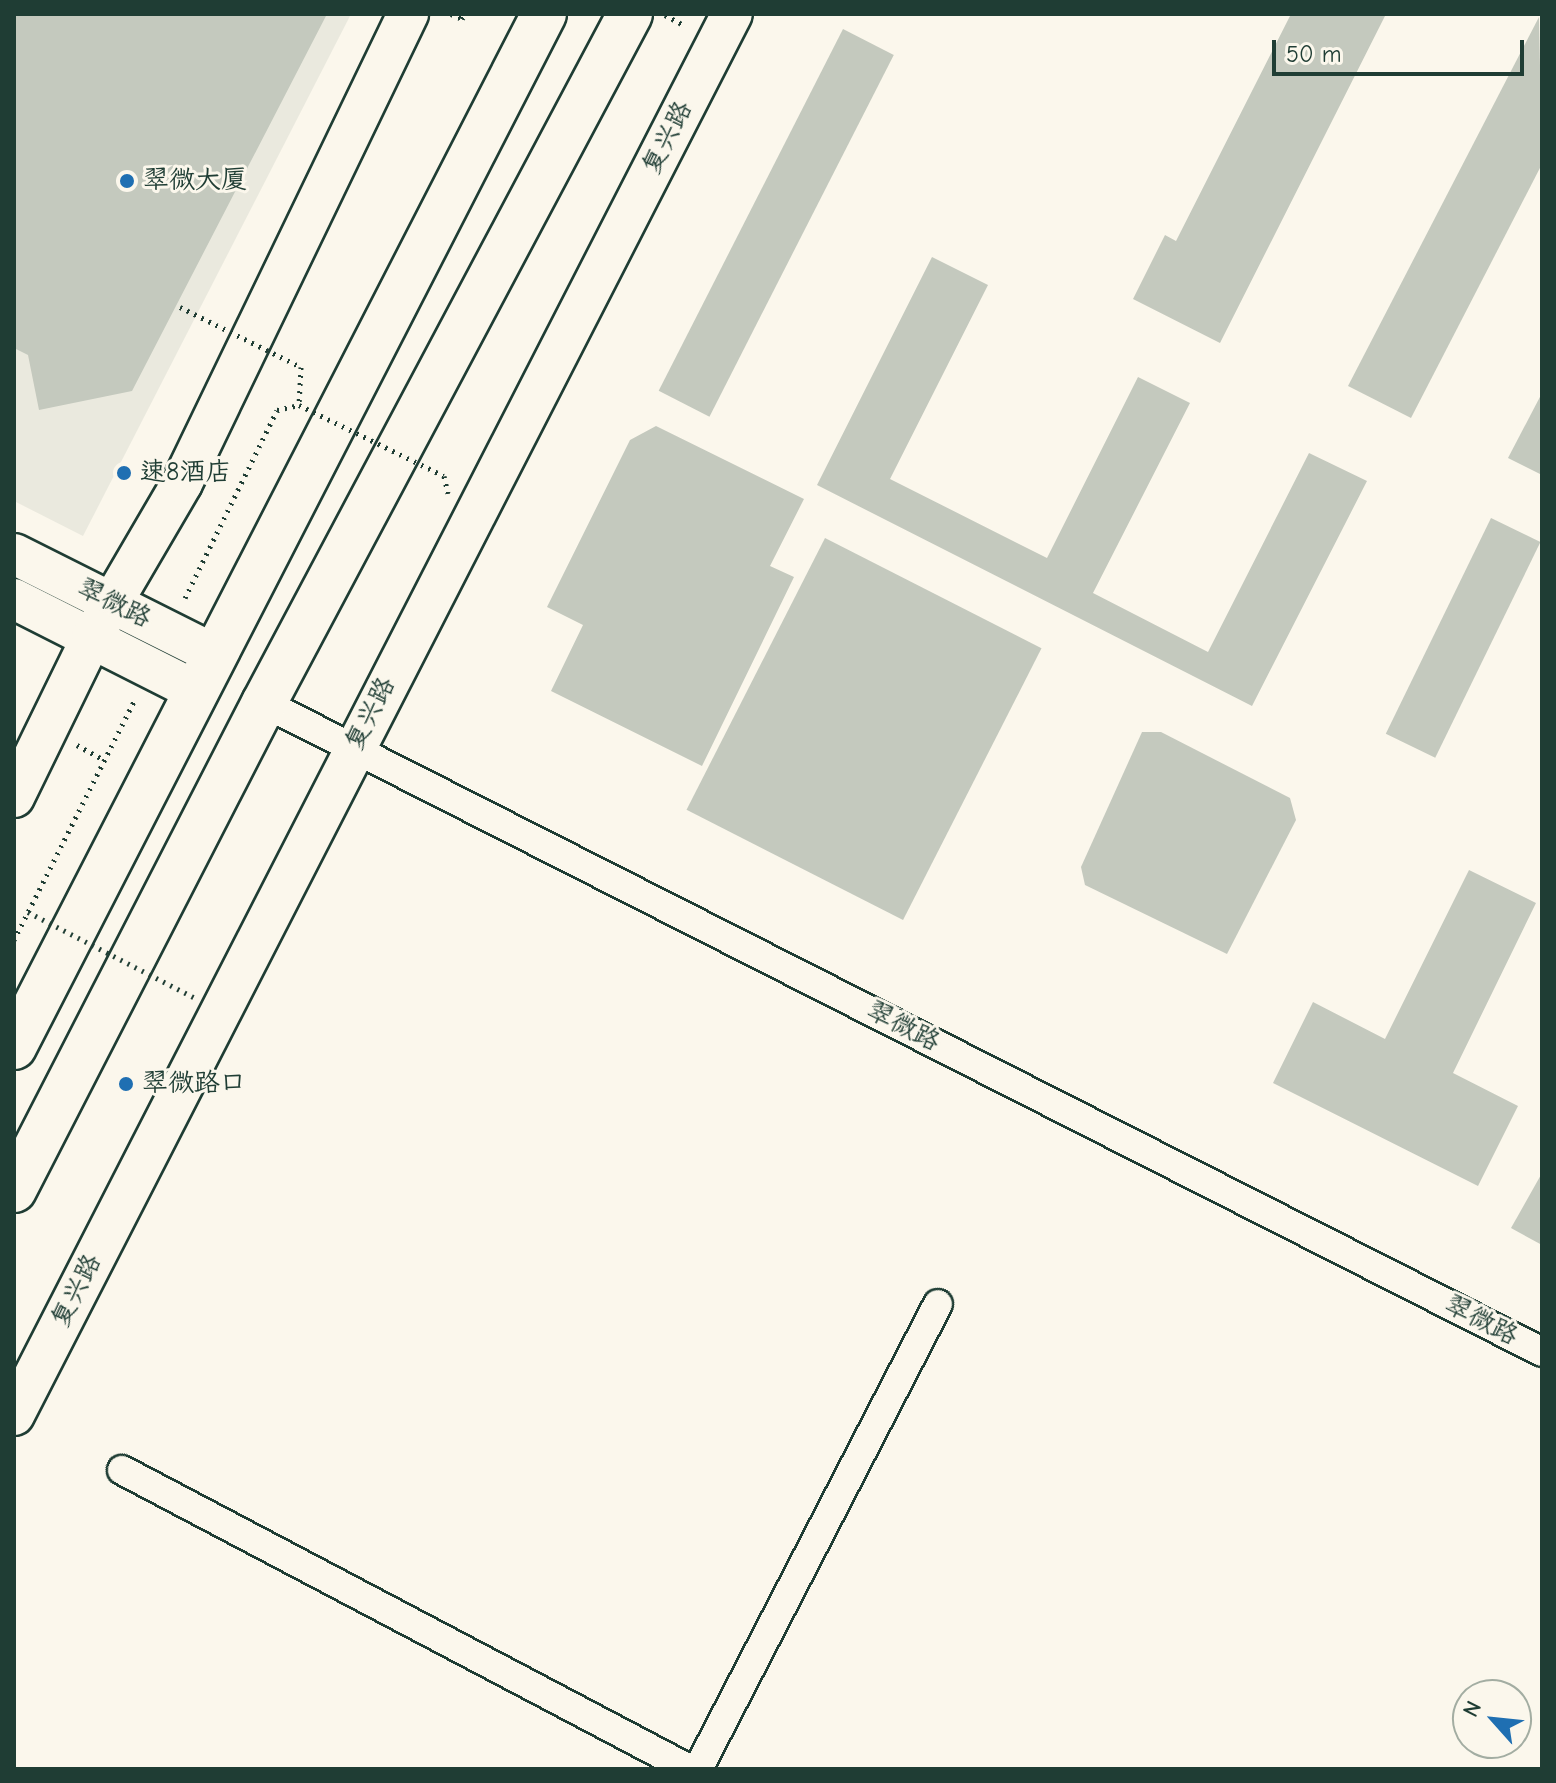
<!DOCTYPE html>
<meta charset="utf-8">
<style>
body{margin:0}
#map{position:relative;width:1556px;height:1783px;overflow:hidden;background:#fbf7ec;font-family:"Comic Neue","LXGW WenKai TC",sans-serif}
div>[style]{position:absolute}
.built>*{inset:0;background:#eae9de}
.building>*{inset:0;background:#c4c9be;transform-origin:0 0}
.path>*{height:5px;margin-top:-2.5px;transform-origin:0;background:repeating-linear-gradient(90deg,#1f3d34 0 2px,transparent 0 8px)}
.roads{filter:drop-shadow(2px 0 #1f3d34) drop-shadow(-2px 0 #1f3d34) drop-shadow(0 2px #1f3d34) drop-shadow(0 -2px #1f3d34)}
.street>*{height:28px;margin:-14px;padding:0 14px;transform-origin:14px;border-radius:14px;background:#fbf7ec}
.secondary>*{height:40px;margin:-20px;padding:0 20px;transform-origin:20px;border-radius:20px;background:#fbf7ec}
.highway>*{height:44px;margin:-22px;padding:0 22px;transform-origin:22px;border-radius:22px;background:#fbf7ec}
.path-bridge>*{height:5px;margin-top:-2.5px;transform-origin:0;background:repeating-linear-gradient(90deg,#1f3d34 0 2px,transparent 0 8px)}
.dots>*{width:22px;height:22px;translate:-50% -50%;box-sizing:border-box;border:4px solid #fbf7ec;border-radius:50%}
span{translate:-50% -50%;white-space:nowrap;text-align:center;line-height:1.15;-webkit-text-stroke:6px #fbf7ec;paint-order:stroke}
.street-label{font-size:26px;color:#1f3d34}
.poi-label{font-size:26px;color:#1f3d34}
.left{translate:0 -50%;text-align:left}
.frame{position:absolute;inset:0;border:16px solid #1f3d34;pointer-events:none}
.north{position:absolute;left:1452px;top:1679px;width:80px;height:80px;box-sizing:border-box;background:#fbf7ec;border:2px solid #a3ada2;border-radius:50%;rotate:297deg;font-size:22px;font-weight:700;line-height:32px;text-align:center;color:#1f3d34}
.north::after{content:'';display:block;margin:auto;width:28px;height:36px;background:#1f6fb2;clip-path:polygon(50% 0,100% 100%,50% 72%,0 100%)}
.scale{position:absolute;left:1272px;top:40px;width:252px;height:36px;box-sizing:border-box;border:4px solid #1f3d34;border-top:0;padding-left:10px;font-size:24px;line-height:28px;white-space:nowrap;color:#1f3d34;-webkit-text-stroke:6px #fbf7ec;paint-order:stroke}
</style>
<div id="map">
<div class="built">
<i style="clip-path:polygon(14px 14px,351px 14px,83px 536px,14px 501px)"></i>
</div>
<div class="building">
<i style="clip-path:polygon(14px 14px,327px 14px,132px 391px,39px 410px,28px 355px,14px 348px)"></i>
<i style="clip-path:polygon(1291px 14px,1386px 14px,1220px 343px,1133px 299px,1165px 235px,1176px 241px)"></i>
<i style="clip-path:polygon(1539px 17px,1542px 164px,1411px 418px,1348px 386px)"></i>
<i style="left:843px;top:29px;width:57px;height:406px;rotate:27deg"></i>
<i style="clip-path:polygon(932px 257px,988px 285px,890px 479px,1047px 558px,1138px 377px,1190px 403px,1093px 593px,1208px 652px,1309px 453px,1367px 481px,1252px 706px,817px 485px)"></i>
<i style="clip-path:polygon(1542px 393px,1542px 475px,1508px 458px)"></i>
<i style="clip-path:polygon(656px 426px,804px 499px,770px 566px,794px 577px,702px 766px,551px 691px,583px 625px,547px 607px,630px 440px)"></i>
<i style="left:1491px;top:518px;width:55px;height:240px;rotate:26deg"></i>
<i style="left:825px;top:538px;width:243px;height:305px;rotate:27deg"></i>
<i style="clip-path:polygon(1142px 732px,1161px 732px,1290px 798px,1296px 820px,1227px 954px,1085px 885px,1081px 867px)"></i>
<i style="clip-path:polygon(1469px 870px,1536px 903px,1453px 1073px,1518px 1106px,1478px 1186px,1273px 1083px,1313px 1002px,1385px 1039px)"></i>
<i style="clip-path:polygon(1542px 1173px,1542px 1245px,1511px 1228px)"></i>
</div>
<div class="path">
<i style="left:451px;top:14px;width:12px;rotate:24deg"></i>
<i style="left:462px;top:19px;width:6px;rotate:-59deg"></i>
<i style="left:665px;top:15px;width:19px;rotate:28deg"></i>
<i style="left:185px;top:598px;width:209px;rotate:-63.9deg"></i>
<i style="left:77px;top:745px;width:31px;rotate:29deg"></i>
<i style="left:14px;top:940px;width:267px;rotate:-63.3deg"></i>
</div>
<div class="roads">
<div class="street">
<i style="left:264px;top:703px;width:1433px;rotate:26.92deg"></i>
<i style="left:122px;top:1470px;width:641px;rotate:27.8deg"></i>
<i style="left:698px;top:1769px;width:523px;rotate:-62.7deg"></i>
</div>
<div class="secondary">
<i style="left:14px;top:554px;width:224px;rotate:26.6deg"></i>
<i style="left:14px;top:599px;width:202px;rotate:26.8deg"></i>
<i style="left:14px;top:797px;width:178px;rotate:-64deg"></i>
<i style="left:92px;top:637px;width:178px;rotate:-59.7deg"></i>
<i style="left:182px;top:483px;width:521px;rotate:-64.27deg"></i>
<i style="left:14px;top:1415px;width:1574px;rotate:-62.87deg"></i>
</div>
<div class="highway">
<i style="left:14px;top:1047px;width:1161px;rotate:-62.84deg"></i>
<i style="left:14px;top:1190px;width:547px;rotate:-62.83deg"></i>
<i style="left:264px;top:703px;width:780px;rotate:-62.02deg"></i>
</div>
</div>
<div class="path-bridge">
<i style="left:180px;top:307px;width:135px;rotate:26.4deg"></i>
<i style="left:301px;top:367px;width:38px;rotate:93deg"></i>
<i style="left:277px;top:410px;width:23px;rotate:-13deg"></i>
<i style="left:299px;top:405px;width:161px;rotate:26.1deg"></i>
<i style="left:444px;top:476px;width:18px;rotate:77deg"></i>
<i style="left:28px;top:912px;width:188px;rotate:27.2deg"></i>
</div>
<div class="dots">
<i style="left:127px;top:181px;background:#1f6fb2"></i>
<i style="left:124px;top:473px;background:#1f6fb2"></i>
<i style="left:126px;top:1084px;background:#1f6fb2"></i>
</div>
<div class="street-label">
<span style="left:668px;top:138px;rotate:-63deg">复兴路</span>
<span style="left:114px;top:604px;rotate:26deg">翠微路</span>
<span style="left:371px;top:714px;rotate:-63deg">复兴路</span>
<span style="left:903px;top:1027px;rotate:27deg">翠微路</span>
<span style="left:77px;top:1291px;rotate:-63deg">复兴路</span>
<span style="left:1481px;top:1321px;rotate:27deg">翠微路</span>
</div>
<div class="poi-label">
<span class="left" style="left:143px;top:181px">翠微大厦</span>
<span class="left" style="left:140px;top:473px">速8酒店</span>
<span class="left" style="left:142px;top:1084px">翠微路口</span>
</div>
<div class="frame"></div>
<div class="north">N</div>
<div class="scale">50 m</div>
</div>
